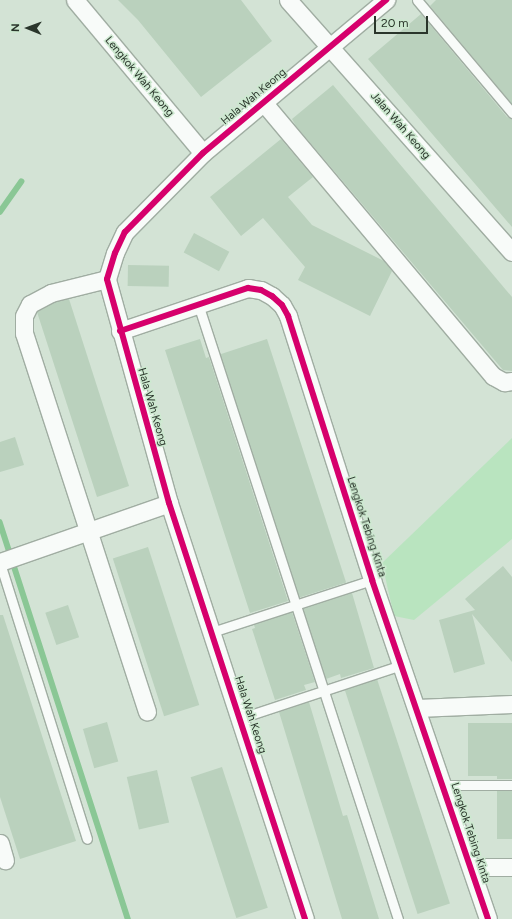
<!DOCTYPE html>
<style>
body{margin:0}
#map{position:relative;width:512px;height:919px;overflow:hidden;background:#d3e3d5;font-family:Figtree,sans-serif}
div>[style]{position:absolute}
.green>*{inset:0;background:#b9e4bf}
.stream>*{height:5.5px;margin:-2.75px;padding:0 2.75px;transform-origin:2.75px;border-radius:2.75px;background:#8ac795}
.building>*{inset:0;background:#bad1bd;transform-origin:0 0}
.roads{filter:drop-shadow(1px 0 #a0ada2) drop-shadow(-1px 0 #a0ada2) drop-shadow(0 1px #a0ada2) drop-shadow(0 -1px #a0ada2)}
.lane>*{height:9px;margin:-4.5px;padding:0 4.5px;transform-origin:4.5px;border-radius:4.5px;background:#f8fbf9}
.street>*{height:17px;margin:-8.5px;padding:0 8.5px;transform-origin:8.5px;border-radius:8.5px;background:#f8fbf9}
.cycleway>*{height:6px;margin:-3px;padding:0 3px;transform-origin:3px;border-radius:3px;background:#d6006c}
span{translate:-50% -50%;white-space:nowrap;text-align:center;line-height:1.15;-webkit-text-stroke:3px #cde9d0;paint-order:stroke}
.street-label{font-size:11px;color:#2a352b}
.north{position:absolute;left:8px;top:8px;width:40px;height:40px;-webkit-text-stroke:3px #cde9d0;paint-order:stroke;rotate:271deg;font-size:11px;font-weight:700;line-height:16px;text-align:center;color:#2a352b}
.north::after{content:'';display:block;margin:auto;width:14px;height:18px;background:#2a352b;clip-path:polygon(50% 0,100% 100%,50% 72%,0 100%)}
.scale{position:absolute;left:374px;top:16px;width:54px;height:18px;box-sizing:border-box;border:2px solid #2a352b;border-top:0;padding-left:5px;font-size:12px;line-height:14px;white-space:nowrap;color:#2a352b;-webkit-text-stroke:3px #cde9d0;paint-order:stroke}
</style>
<div id="map">
<div class="green">
<i style="clip-path:polygon(512px 438px,512px 539px,414px 620px,394px 616px,382px 563px)"></i>
</div>
<div class="stream">
<i style="left:0;top:212px;width:37px;rotate:-55deg"></i>
<i style="left:0;top:522px;width:417px;rotate:72.1deg"></i>
</div>
<div class="building">
<i style="clip-path:polygon(118px 0,241px 0,272px 41px,201px 97px,138px 20px)"></i>
<i style="clip-path:polygon(436px 0,512px 0,512px 104px,430px 6px)"></i>
<i style="clip-path:polygon(421px 14px,507px 117px,512px 119px,512px 227px,368px 59px)"></i>
<i style="clip-path:polygon(333px 85px,512px 297px,512px 371px,503px 370px,296px 126px,292px 119px)"></i>
<i style="clip-path:polygon(281px 139px,313px 177px,288px 197px,312px 225px,384px 261px,392px 271px,370px 316px,298px 280px,305px 267px,263px 218px,241px 236px,210px 197px)"></i>
<i style="left:194px;top:233px;width:40px;height:22px;rotate:28deg"></i>
<i style="left:128px;top:265px;width:41px;height:21px;rotate:1deg"></i>
<i style="clip-path:polygon(69px 299px,129px 486px,97px 497px,37px 312px,55px 302px)"></i>
<i style="clip-path:polygon(200px 339px,206px 358px,209px 357px,288px 601px,250px 613px,165px 350px)"></i>
<i style="left:267px;top:339px;width:256px;height:49px;rotate:72deg"></i>
<i style="clip-path:polygon(15px 437px,24px 465px,0 472px,0 442px)"></i>
<i style="left:148px;top:547px;width:166px;height:37px;rotate:72deg"></i>
<i style="clip-path:polygon(503px 566px,512px 577px,512px 662px,472px 614px,485px 664px,454px 673px,439px 620px,475px 610px,465px 599px)"></i>
<i style="clip-path:polygon(352px 593px,374px 668px,341px 678px,340px 674px,326px 679px,303px 609px)"></i>
<i style="left:68px;top:605px;width:34px;height:24px;rotate:71deg"></i>
<i style="clip-path:polygon(292px 612px,315px 682px,304px 685px,306px 690px,275px 700px,252px 629px,255px 628px,254px 625px)"></i>
<i style="clip-path:polygon(0 615px,3px 615px,76px 841px,20px 859px,0 797px)"></i>
<i style="left:377px;top:679px;width:236px;height:34px;rotate:72deg"></i>
<i style="clip-path:polygon(309px 702px,343px 816px,347px 815px,379px 919px,342px 919px,279px 712px)"></i>
<i style="left:107px;top:722px;width:41px;height:25px;rotate:74deg"></i>
<i style="clip-path:polygon(468px 723px,512px 723px,512px 779px,497px 779px,497px 776px,468px 776px)"></i>
<i style="left:222px;top:767px;width:148px;height:33px;rotate:72deg"></i>
<i style="left:157px;top:770px;width:54px;height:31px;rotate:77deg"></i>
<i style="left:497px;top:791px;width:15px;height:48px"></i>
</div>
<div class="roads">
<div class="lane">
<i style="left:417px;top:0;width:148px;rotate:49.9deg"></i>
<i style="left:198px;top:304px;width:647px;rotate:71.99deg"></i>
<i style="left:0;top:563px;width:289px;rotate:72.5deg"></i>
<i style="left:212px;top:632px;width:168px;rotate:-18deg"></i>
<i style="left:241px;top:718px;width:169px;rotate:-18.3deg"></i>
<i style="left:443px;top:785px;width:69px"></i>
</div>
<div class="street">
<i style="left:75px;top:0;width:199px;rotate:50.1deg"></i>
<i style="left:288px;top:0;width:337px;rotate:48.4deg"></i>
<i style="left:263px;top:102px;width:358px;rotate:50deg"></i>
<i style="left:493px;top:376px;width:13px;rotate:29deg"></i>
<i style="left:504px;top:382px;width:8px;rotate:-7deg"></i>
<i style="left:107px;top:279px;width:58px;rotate:166deg"></i>
<i style="left:51px;top:293px;width:24px;rotate:152deg"></i>
<i style="left:30px;top:304px;width:13px;rotate:117deg"></i>
<i style="left:24px;top:316px;width:17px;rotate:90deg"></i>
<i style="left:24px;top:333px;width:398px;rotate:72deg"></i>
<i style="left:120px;top:331px;width:135px;rotate:-18.6deg"></i>
<i style="left:248px;top:288px;width:13px;rotate:9deg"></i>
<i style="left:261px;top:290px;width:13px;rotate:29deg"></i>
<i style="left:272px;top:296px;width:13px;rotate:42deg"></i>
<i style="left:282px;top:305px;width:13px;rotate:61deg"></i>
<i style="left:288px;top:316px;width:277px;rotate:72.3deg"></i>
<i style="left:372px;top:580px;width:358px;rotate:71.1deg"></i>
<i style="left:0;top:562px;width:179px;rotate:-19.2deg"></i>
<i style="left:417px;top:708px;width:95px;rotate:-2.4deg"></i>
<i style="left:0;top:843px;width:18px;rotate:74deg"></i>
<i style="left:471px;top:867px;width:41px"></i>
<i style="left:305px;top:919px;width:438px;rotate:-108.1deg"></i>
<i style="left:169px;top:503px;width:232px;rotate:-105.5deg"></i>
<i style="left:107px;top:279px;width:27px;rotate:-73deg"></i>
<i style="left:115px;top:253px;width:23px;rotate:-65deg"></i>
<i style="left:125px;top:232px;width:111px;rotate:-45.4deg"></i>
<i style="left:203px;top:153px;width:239px;rotate:-39.9deg"></i>
</div>
</div>
<div class="cycleway">
<i style="left:120px;top:331px;width:135px;rotate:-18.6deg"></i>
<i style="left:248px;top:288px;width:13px;rotate:9deg"></i>
<i style="left:261px;top:290px;width:13px;rotate:29deg"></i>
<i style="left:272px;top:296px;width:13px;rotate:42deg"></i>
<i style="left:282px;top:305px;width:13px;rotate:61deg"></i>
<i style="left:288px;top:316px;width:277px;rotate:72.3deg"></i>
<i style="left:372px;top:580px;width:358px;rotate:71.1deg"></i>
<i style="left:305px;top:919px;width:438px;rotate:-108.1deg"></i>
<i style="left:169px;top:503px;width:232px;rotate:-105.5deg"></i>
<i style="left:107px;top:279px;width:27px;rotate:-73deg"></i>
<i style="left:115px;top:253px;width:23px;rotate:-65deg"></i>
<i style="left:125px;top:232px;width:111px;rotate:-45.4deg"></i>
<i style="left:203px;top:153px;width:239px;rotate:-39.9deg"></i>
</div>
<div class="street-label">
<span style="left:139px;top:77px;rotate:50deg">Lengkok Wah Keong</span>
<span style="left:254px;top:97px;rotate:-40deg">Hala Wah Keong</span>
<span style="left:400px;top:126px;rotate:49deg">Jalan Wah Keong</span>
<span style="left:152px;top:407px;rotate:74deg">Hala Wah Keong</span>
<span style="left:366px;top:527px;rotate:72deg">Lengkok Tebing Kinta</span>
<span style="left:250px;top:715px;rotate:72deg">Hala Wah Keong</span>
<span style="left:470px;top:833px;rotate:72deg">Lengkok Tebing Kinta</span>
</div>
<div class="north">N</div>
<div class="scale">20 m</div>
</div>
